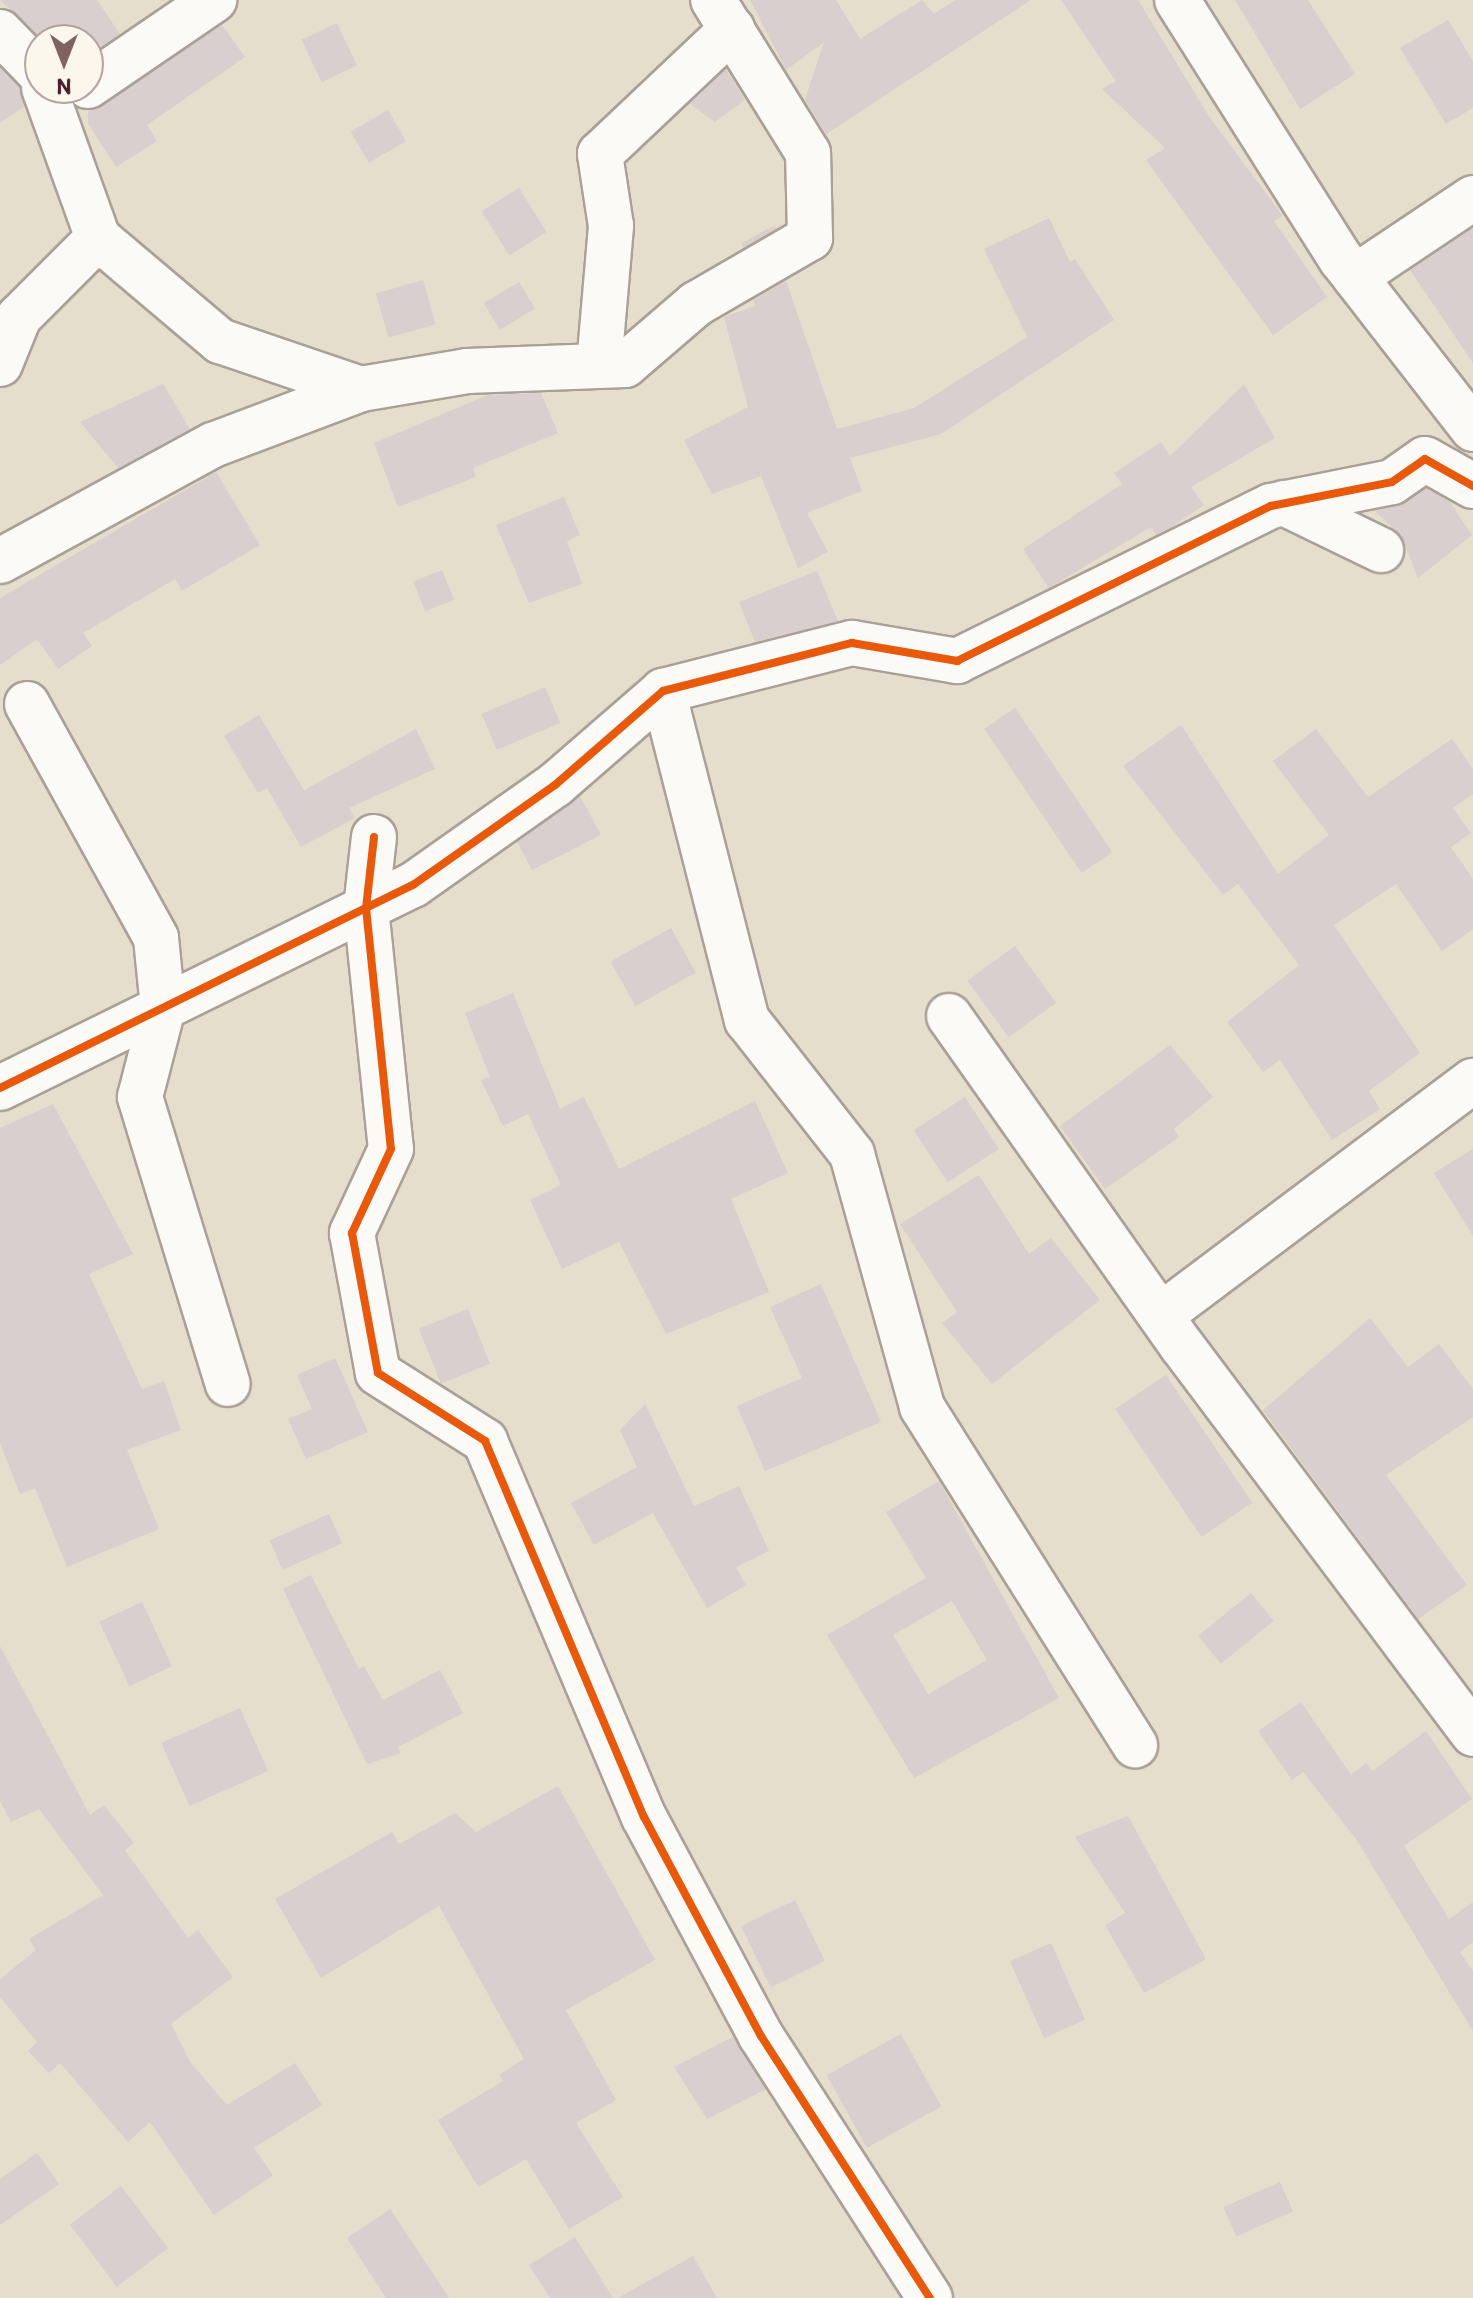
<!DOCTYPE html>
<style>
body{margin:0}
#map{position:relative;width:1473px;height:2298px;overflow:hidden;background:#e6decc;font-family:Itim,sans-serif}
div>[style]{position:absolute}
.building>*{inset:0;background:#d8cfce;transform-origin:0 0}
.roads{filter:drop-shadow(2px 0 #aaa097) drop-shadow(-2px 0 #aaa097) drop-shadow(0 2px #aaa097) drop-shadow(0 -2px #aaa097)}
.minor>*{height:44px;margin:-22px;padding:0 22px;transform-origin:22px;border-radius:22px;background:#fbfaf7}
.cycleway>*{height:8px;margin:-4px;padding:0 4px;transform-origin:4px;border-radius:4px;background:#e8590c}
span{translate:-50% -50%;white-space:nowrap;text-align:center;line-height:1.15;-webkit-text-stroke:6px #fbf7ec;paint-order:stroke}
.north{position:absolute;left:24px;top:24px;width:80px;height:80px;box-sizing:border-box;background:#fbf7ec;border:2px solid #b4a19f;border-radius:50%;rotate:180deg;font-size:22px;font-weight:700;line-height:32px;text-align:center;color:#4a1f2b}
.north::after{content:'';display:block;margin:auto;width:28px;height:36px;background:#816263;clip-path:polygon(50% 0,100% 100%,50% 72%,0 100%)}
</style>
<div id="map">
<div class="building">
<i style="clip-path:polygon(0 0,97px 0,120px 34px,88px 56px,88px 40px,43px 40px)"></i>
<i style="clip-path:polygon(750px 0,836px 0,860px 39px,922px 0,934px 14px,955px 0,1031px 0,826px 134px,805px 100px,824px 42px,786px 70px)"></i>
<i style="clip-path:polygon(1061px 0,1138px 0,1210px 118px,1283px 216px,1274px 221px,1327px 297px,1273px 335px,1146px 160px,1165px 148px,1102px 89px,1116px 81px)"></i>
<i style="clip-path:polygon(1235px 0,1308px 0,1355px 74px,1300px 109px)"></i>
<i style="clip-path:polygon(1448px 20px,1473px 61px,1473px 108px,1446px 124px,1400px 48px)"></i>
<i style="left:337px;top:23px;width:47px;height:39px;rotate:65deg"></i>
<i style="clip-path:polygon(222px 25px,245px 57px,147px 125px,157px 141px,116px 167px,88px 123px,88px 111px)"></i>
<i style="clip-path:polygon(0 68px,20px 88px,24px 107px,0 123px)"></i>
<i style="clip-path:polygon(726px 69px,745px 100px,715px 122px,690px 104px)"></i>
<i style="left:388px;top:110px;width:36px;height:43px;rotate:60deg"></i>
<i style="left:519px;top:188px;width:52px;height:44px;rotate:58deg"></i>
<i style="clip-path:polygon(1049px 218px,1070px 262px,1075px 259px,1114px 320px,941px 434px,850px 458px,862px 491px,807px 513px,828px 552px,798px 568px,761px 476px,712px 494px,684px 440px,748px 407px,724px 317px,755px 306px,753px 300px,786px 281px,837px 429px,914px 408px,1027px 337px,984px 249px)"></i>
<i style="clip-path:polygon(775px 225px,776px 229px,743px 248px,742px 243px)"></i>
<i style="clip-path:polygon(1473px 228px,1473px 363px,1410px 270px)"></i>
<i style="left:423px;top:280px;width:46px;height:49px;rotate:74deg"></i>
<i style="left:519px;top:282px;width:31px;height:41px;rotate:59deg"></i>
<i style="clip-path:polygon(163px 384px,190px 429px,118px 468px,80px 422px)"></i>
<i style="clip-path:polygon(1244px 384px,1275px 438px,1191px 487px,1204px 505px,1170px 528px,1156px 535px,1151px 527px,1049px 588px,1023px 549px,1122px 484px,1114px 473px,1161px 442px,1170px 456px)"></i>
<i style="clip-path:polygon(541px 393px,558px 433px,473px 468px,476px 477px,398px 507px,374px 443px,488px 395px)"></i>
<i style="clip-path:polygon(216px 472px,260px 545px,182px 591px,175px 579px,83px 633px,92px 646px,58px 669px,37px 639px,0 665px,0 598px)"></i>
<i style="clip-path:polygon(1426px 488px,1449px 501px,1472px 535px,1418px 578px,1402px 537px,1375px 511px)"></i>
<i style="clip-path:polygon(564px 497px,580px 535px,567px 541px,582px 584px,529px 603px,496px 525px)"></i>
<i style="left:442px;top:570px;width:32px;height:31px;rotate:68deg"></i>
<i style="clip-path:polygon(817px 571px,838px 621px,755px 642px,739px 602px)"></i>
<i style="left:545px;top:687px;width:39px;height:69px;rotate:67deg"></i>
<i style="left:1015px;top:708px;width:174px;height:37px;rotate:56deg"></i>
<i style="clip-path:polygon(259px 715px,304px 790px,416px 729px,435px 769px,349px 808px,355px 818px,301px 847px,267px 788px,258px 793px,224px 736px)"></i>
<i style="clip-path:polygon(1181px 725px,1278px 874px,1329px 835px,1273px 761px,1316px 729px,1368px 797px,1452px 739px,1473px 769px,1473px 794px,1453px 808px,1471px 833px,1451px 847px,1473px 879px,1473px 929px,1442px 951px,1396px 884px,1334px 925px,1420px 1053px,1369px 1091px,1380px 1109px,1332px 1140px,1280px 1060px,1263px 1072px,1227px 1022px,1299px 965px,1238px 884px,1223px 895px,1123px 766px)"></i>
<i style="clip-path:polygon(580px 796px,601px 835px,532px 870px,517px 842px)"></i>
<i style="left:671px;top:928px;width:51px;height:69px;rotate:61deg"></i>
<i style="left:1015px;top:946px;width:70px;height:59px;rotate:54deg"></i>
<i style="clip-path:polygon(513px 993px,560px 1109px,584px 1097px,619px 1169px,755px 1101px,788px 1173px,731px 1199px,769px 1292px,666px 1334px,619px 1242px,562px 1269px,530px 1200px,561px 1185px,528px 1114px,503px 1126px,481px 1080px,490px 1077px,465px 1013px)"></i>
<i style="clip-path:polygon(1170px 1045px,1213px 1097px,1174px 1129px,1179px 1137px,1105px 1189px,1060px 1126px)"></i>
<i style="left:965px;top:1097px;width:62px;height:61px;rotate:57deg"></i>
<i style="clip-path:polygon(53px 1104px,133px 1254px,89px 1274px,142px 1389px,164px 1381px,181px 1430px,127px 1450px,159px 1529px,67px 1567px,35px 1488px,20px 1494px,0 1443px,0 1128px)"></i>
<i style="clip-path:polygon(1473px 1149px,1473px 1236px,1434px 1173px)"></i>
<i style="clip-path:polygon(979px 1175px,1029px 1254px,1051px 1238px,1100px 1300px,992px 1384px,942px 1323px,957px 1312px,900px 1224px)"></i>
<i style="clip-path:polygon(821px 1284px,881px 1422px,765px 1471px,737px 1406px,802px 1378px,770px 1307px)"></i>
<i style="left:468px;top:1309px;width:59px;height:53px;rotate:68deg"></i>
<i style="clip-path:polygon(1370px 1318px,1408px 1367px,1439px 1344px,1473px 1389px,1473px 1417px,1386px 1475px,1467px 1585px,1418px 1619px,1263px 1410px)"></i>
<i style="clip-path:polygon(335px 1358px,368px 1432px,306px 1459px,288px 1419px,312px 1409px,297px 1375px)"></i>
<i style="left:1166px;top:1375px;width:154px;height:61px;rotate:56deg"></i>
<i style="clip-path:polygon(645px 1404px,694px 1506px,739px 1486px,769px 1551px,736px 1567px,746px 1585px,707px 1608px,653px 1513px,594px 1545px,571px 1503px,637px 1467px,620px 1430px)"></i>
<i style="clip-path:polygon(evenodd,939px 1481px,1059px 1698px,914px 1778px,827px 1635px,926px 1578px,886px 1512px,939px 1481px,952px 1601px,987px 1660px,928px 1694px,893px 1635px,952px 1601px)"></i>
<i style="left:329px;top:1514px;width:32px;height:65px;rotate:66deg"></i>
<i style="clip-path:polygon(311px 1575px,359px 1669px,364px 1666px,383px 1700px,440px 1670px,463px 1713px,398px 1747px,401px 1753px,367px 1764px,283px 1589px)"></i>
<i style="left:1251px;top:1593px;width:36px;height:68px;rotate:51deg"></i>
<i style="left:142px;top:1602px;width:71px;height:47px;rotate:65deg"></i>
<i style="clip-path:polygon(0 1646px,90px 1815px,104px 1805px,134px 1843px,125px 1850px,188px 1938px,198px 1930px,233px 1977px,171px 2024px,190px 2062px,227px 2105px,295px 2063px,322px 2105px,254px 2148px,273px 2175px,214px 2215px,150px 2122px,128px 2142px,60px 2063px,49px 2073px,28px 2051px,37px 2042px,0 1997px,0 1979px,36px 1950px,29px 1939px,103px 1895px,39px 1809px,11px 1822px,0 1801px)"></i>
<i style="clip-path:polygon(1301px 1702px,1351px 1775px,1366px 1763px,1372px 1771px,1426px 1731px,1472px 1799px,1404px 1846px,1449px 1919px,1473px 1902px,1473px 1942px,1460px 1952px,1473px 1971px,1473px 2031px,1356px 1839px,1303px 1772px,1292px 1780px,1258px 1731px)"></i>
<i style="left:240px;top:1708px;width:69px;height:86px;rotate:66deg"></i>
<i style="clip-path:polygon(558px 1786px,655px 1960px,566px 2010px,616px 2100px,576px 2123px,623px 2197px,569px 2229px,526px 2159px,478px 2187px,438px 2120px,503px 2081px,499px 2075px,524px 2059px,439px 1906px,321px 1978px,275px 1899px,392px 1832px,399px 1844px,455px 1813px,476px 1832px)"></i>
<i style="clip-path:polygon(1128px 1816px,1206px 1959px,1144px 1993px,1105px 1925px,1125px 1913px,1075px 1837px)"></i>
<i style="left:795px;top:1900px;width:68px;height:60px;rotate:64deg"></i>
<i style="left:1051px;top:1943px;width:84px;height:45px;rotate:66deg"></i>
<i style="left:901px;top:2034px;width:83px;height:85px;rotate:61deg"></i>
<i style="clip-path:polygon(733px 2037px,766px 2089px,707px 2119px,674px 2067px)"></i>
<i style="clip-path:polygon(37px 2153px,59px 2184px,0 2225px,0 2179px)"></i>
<i style="left:1280px;top:2182px;width:32px;height:62px;rotate:66deg"></i>
<i style="left:121px;top:2186px;width:78px;height:64px;rotate:53deg"></i>
<i style="clip-path:polygon(390px 2209px,449px 2298px,386px 2298px,347px 2238px)"></i>
<i style="clip-path:polygon(575px 2237px,613px 2298px,550px 2298px,529px 2265px)"></i>
<i style="clip-path:polygon(693px 2256px,717px 2298px,618px 2298px)"></i>
</div>
<div class="roads">
<div class="minor">
<i style="left:1177px;top:0;width:307px;rotate:57.7deg"></i>
<i style="left:1341px;top:259px;width:215px;rotate:52.2deg"></i>
<i style="left:0;top:32px;width:57px;rotate:45.7deg"></i>
<i style="left:88px;top:86px;width:153px;rotate:-34.3deg"></i>
<i style="left:44px;top:88px;width:159px;rotate:70.2deg"></i>
<i style="left:98px;top:238px;width:160px;rotate:40.2deg"></i>
<i style="left:220px;top:341px;width:149px;rotate:18.8deg"></i>
<i style="left:361px;top:389px;width:108px;rotate:-9.6deg"></i>
<i style="left:467px;top:371px;width:158px;rotate:-2.2deg"></i>
<i style="left:625px;top:365px;width:94px;rotate:-40.7deg"></i>
<i style="left:696px;top:304px;width:132px;rotate:-30.1deg"></i>
<i style="left:810px;top:238px;width:85px;rotate:-91.3deg"></i>
<i style="left:808px;top:153px;width:180px;rotate:-121.8deg"></i>
<i style="left:1355px;top:277px;width:142px;rotate:-33.8deg"></i>
<i style="left:0;top:364px;width:51px;rotate:-68deg"></i>
<i style="left:19px;top:317px;width:112px;rotate:-45deg"></i>
<i style="left:599px;top:366px;width:141px;rotate:-85.1deg"></i>
<i style="left:611px;top:226px;width:73px;rotate:-98.7deg"></i>
<i style="left:600px;top:154px;width:182px;rotate:-43.4deg"></i>
<i style="left:1284px;top:503px;width:108px;rotate:25.9deg"></i>
<i style="left:0;top:561px;width:243px;rotate:-28.6deg"></i>
<i style="left:213px;top:445px;width:158px;rotate:-20.7deg"></i>
<i style="left:663px;top:691px;width:340px;rotate:75.7deg"></i>
<i style="left:747px;top:1020px;width:170px;rotate:51.9deg"></i>
<i style="left:852px;top:1154px;width:263px;rotate:74.5deg"></i>
<i style="left:922px;top:1407px;width:400px;rotate:57.8deg"></i>
<i style="left:27px;top:704px;width:267px;rotate:61.1deg"></i>
<i style="left:156px;top:938px;width:70px;rotate:84.3deg"></i>
<i style="left:163px;top:1008px;width:92px;rotate:104.5deg"></i>
<i style="left:140px;top:1097px;width:300px;rotate:73deg"></i>
<i style="left:374px;top:837px;width:71px;rotate:96.4deg"></i>
<i style="left:366px;top:908px;width:242px;rotate:84.1deg"></i>
<i style="left:391px;top:1149px;width:93px;rotate:114.9deg"></i>
<i style="left:352px;top:1233px;width:142px;rotate:79.5deg"></i>
<i style="left:378px;top:1373px;width:127px;rotate:32.4deg"></i>
<i style="left:485px;top:1441px;width:408px;rotate:67.1deg"></i>
<i style="left:644px;top:1817px;width:248px;rotate:61.9deg"></i>
<i style="left:761px;top:2036px;width:312px;rotate:57.2deg"></i>
<i style="left:949px;top:1016px;width:404px;rotate:54.8deg"></i>
<i style="left:1182px;top:1346px;width:485px;rotate:53.1deg"></i>
<i style="left:0;top:1088px;width:460px;rotate:-26.2deg"></i>
<i style="left:413px;top:885px;width:174px;rotate:-35.2deg"></i>
<i style="left:555px;top:785px;width:143px;rotate:-41deg"></i>
<i style="left:663px;top:691px;width:195px;rotate:-14.3deg"></i>
<i style="left:852px;top:643px;width:107px;rotate:9.7deg"></i>
<i style="left:957px;top:661px;width:350px;rotate:-26.3deg"></i>
<i style="left:1271px;top:506px;width:123px;rotate:-11.2deg"></i>
<i style="left:1392px;top:482px;width:40px;rotate:-34.9deg"></i>
<i style="left:1425px;top:459px;width:55px;rotate:29.4deg"></i>
<i style="left:1161px;top:1315px;width:390px;rotate:-36.9deg"></i>
</div>
</div>
<div class="cycleway">
<i style="left:374px;top:837px;width:71px;rotate:96.4deg"></i>
<i style="left:366px;top:908px;width:242px;rotate:84.1deg"></i>
<i style="left:391px;top:1149px;width:93px;rotate:114.9deg"></i>
<i style="left:352px;top:1233px;width:142px;rotate:79.5deg"></i>
<i style="left:378px;top:1373px;width:127px;rotate:32.4deg"></i>
<i style="left:485px;top:1441px;width:408px;rotate:67.1deg"></i>
<i style="left:644px;top:1817px;width:248px;rotate:61.9deg"></i>
<i style="left:761px;top:2036px;width:312px;rotate:57.2deg"></i>
<i style="left:0;top:1088px;width:460px;rotate:-26.2deg"></i>
<i style="left:413px;top:885px;width:174px;rotate:-35.2deg"></i>
<i style="left:555px;top:785px;width:143px;rotate:-41deg"></i>
<i style="left:663px;top:691px;width:195px;rotate:-14.3deg"></i>
<i style="left:852px;top:643px;width:107px;rotate:9.7deg"></i>
<i style="left:957px;top:661px;width:350px;rotate:-26.3deg"></i>
<i style="left:1271px;top:506px;width:123px;rotate:-11.2deg"></i>
<i style="left:1392px;top:482px;width:40px;rotate:-34.9deg"></i>
<i style="left:1425px;top:459px;width:55px;rotate:29.4deg"></i>
</div>
<div class="north">N</div>
</div>
